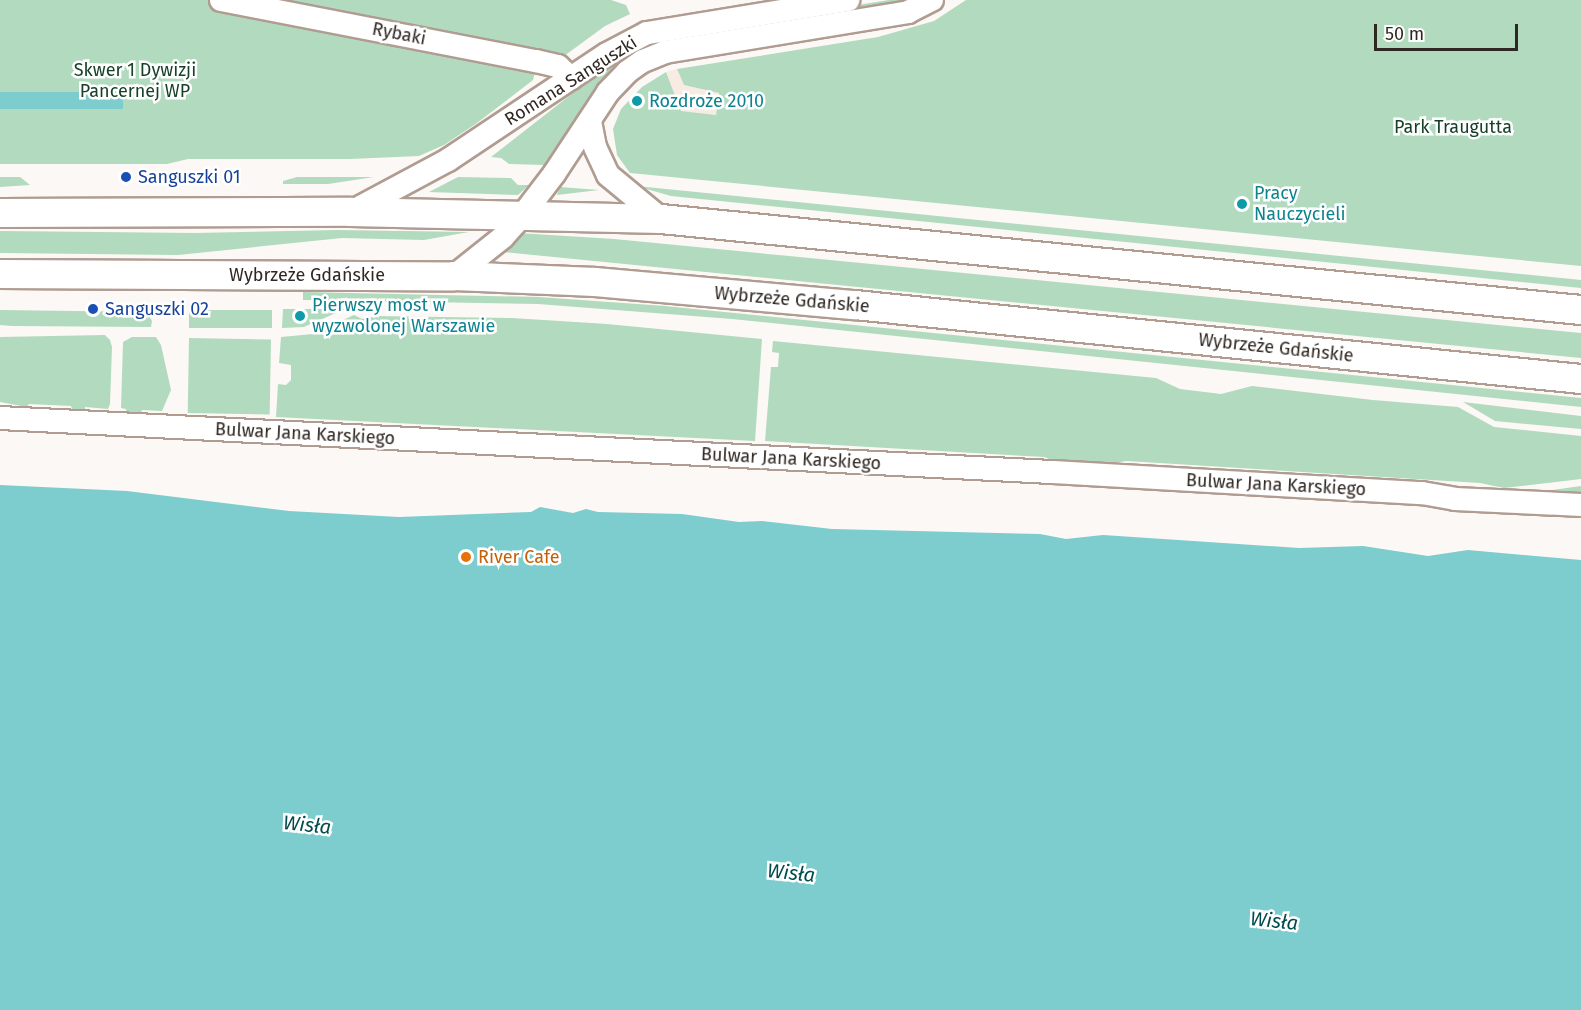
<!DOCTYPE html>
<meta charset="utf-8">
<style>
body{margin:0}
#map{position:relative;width:1581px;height:1010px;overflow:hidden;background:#fcf8f5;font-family:"Fira Sans",sans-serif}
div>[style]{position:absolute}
.built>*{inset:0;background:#f7ebe4}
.green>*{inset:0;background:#b2dabe;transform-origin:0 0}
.water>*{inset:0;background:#7dccce;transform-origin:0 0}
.roads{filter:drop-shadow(2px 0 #b09c91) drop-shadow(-2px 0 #b09c91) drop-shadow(0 2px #b09c91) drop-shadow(0 -2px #b09c91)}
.minor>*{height:22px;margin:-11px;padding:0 11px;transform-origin:11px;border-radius:11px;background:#fff}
.major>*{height:28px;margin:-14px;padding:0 14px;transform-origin:14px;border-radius:14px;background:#fff}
.dots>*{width:16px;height:16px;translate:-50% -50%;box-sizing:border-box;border:3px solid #fff;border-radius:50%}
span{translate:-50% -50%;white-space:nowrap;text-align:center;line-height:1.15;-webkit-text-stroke:5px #fff;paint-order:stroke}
.street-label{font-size:18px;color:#2f2722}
.park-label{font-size:18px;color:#164128}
.culture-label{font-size:18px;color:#0d838f}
.left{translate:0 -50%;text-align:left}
.transit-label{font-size:18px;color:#164399}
.food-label{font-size:18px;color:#c56008}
.water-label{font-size:20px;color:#004b4d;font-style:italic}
.scale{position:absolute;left:1374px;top:24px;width:144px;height:27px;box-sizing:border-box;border:3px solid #2f2722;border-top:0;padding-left:8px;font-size:18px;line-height:21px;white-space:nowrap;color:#2f2722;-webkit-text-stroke:4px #fff;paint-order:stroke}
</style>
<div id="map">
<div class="built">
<i style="clip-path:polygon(677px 69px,684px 85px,719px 93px,716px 115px,681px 111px,666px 72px)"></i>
</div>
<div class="green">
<i style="clip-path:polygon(0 0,611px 0,626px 5px,630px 14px,605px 26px,560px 59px,536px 69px,533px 80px,477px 123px,444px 145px,419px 156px,350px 159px,188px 159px,167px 164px,0 164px)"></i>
<i style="clip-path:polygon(889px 0,904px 0,652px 45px,622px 61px,600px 80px,545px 165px,509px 164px,501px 158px,491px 157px,619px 57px,672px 34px)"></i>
<i style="clip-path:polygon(966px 0,1581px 0,1581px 266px,630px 173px,617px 155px,613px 129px,621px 109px,642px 87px,666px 72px,681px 111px,716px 115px,719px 93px,684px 85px,677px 69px,878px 37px,934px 21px)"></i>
<i style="clip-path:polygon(0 177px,20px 177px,30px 185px,0 187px)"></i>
<i style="clip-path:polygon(297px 177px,374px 177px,328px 184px,283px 184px,283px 181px)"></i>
<i style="clip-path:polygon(458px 177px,511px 178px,518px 185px,529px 185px,518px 195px,429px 192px)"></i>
<i style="clip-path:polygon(636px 186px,1581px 280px,1581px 288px,671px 196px)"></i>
<i style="clip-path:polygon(560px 187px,599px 190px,557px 195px)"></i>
<i style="clip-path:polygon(338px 230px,469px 232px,424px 240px,342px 238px,178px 255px,0 253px,0 231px,195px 233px)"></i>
<i style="clip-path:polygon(518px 233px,614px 239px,1581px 333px,1581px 358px,493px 251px)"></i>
<i style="clip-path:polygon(303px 292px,539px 297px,665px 306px,1581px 398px,1581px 407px,732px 319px,538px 304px,303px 300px)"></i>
<i style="clip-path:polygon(283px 309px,345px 309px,304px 327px,282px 328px)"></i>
<i style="clip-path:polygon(0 310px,147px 312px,152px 321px,151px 327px,12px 326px,0 325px)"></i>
<i style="left:189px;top:310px;width:83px;height:18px"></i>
<i style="clip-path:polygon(354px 315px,362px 319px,376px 316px,512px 318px,607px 324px,762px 339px,755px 441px,276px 417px,278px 384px,286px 385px,291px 380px,291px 365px,279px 363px,281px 337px,313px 334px)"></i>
<i style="clip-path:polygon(105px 335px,110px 340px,112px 347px,110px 404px,108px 409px,85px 407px,85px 409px,72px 409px,71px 406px,29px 404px,27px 407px,0 402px,0 337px)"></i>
<i style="clip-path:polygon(132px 337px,156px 337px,161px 345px,171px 390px,162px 411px,142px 410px,141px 413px,127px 413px,126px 409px,121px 408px,123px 342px)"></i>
<i style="left:189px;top:338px;width:82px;height:75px;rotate:1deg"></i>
<i style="clip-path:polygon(773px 341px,1156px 378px,1180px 389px,1221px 394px,1252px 386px,1373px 400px,1458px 407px,1494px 427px,1581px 436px,1581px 479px,1504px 488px,1480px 483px,1127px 461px,1089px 466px,1060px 463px,1044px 457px,765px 441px,771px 367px,778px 367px,779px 353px,772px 352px)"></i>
<i style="clip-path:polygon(1463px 402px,1581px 416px,1581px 429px,1495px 421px)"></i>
<i style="clip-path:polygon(1581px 486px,1581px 495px,1543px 492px,1509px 496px)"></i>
</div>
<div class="water">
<i style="left:123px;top:92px;width:17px;height:123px;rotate:90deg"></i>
<i style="clip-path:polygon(0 485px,127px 491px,289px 511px,399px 517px,531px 512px,540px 507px,573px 513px,586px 509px,598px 512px,682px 514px,739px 522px,762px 521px,832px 529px,1040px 534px,1066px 539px,1103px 535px,1299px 548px,1363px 546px,1428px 556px,1468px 550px,1581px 560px,1581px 1010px,0 1010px)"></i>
</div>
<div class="roads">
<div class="minor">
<i style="left:221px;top:0;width:321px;rotate:11deg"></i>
<i style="left:536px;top:61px;width:23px;rotate:13deg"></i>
<i style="left:558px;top:66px;width:18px;rotate:43deg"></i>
<i style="left:590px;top:121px;width:26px;rotate:79deg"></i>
<i style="left:595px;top:147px;width:31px;rotate:65deg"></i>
<i style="left:608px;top:175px;width:69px;rotate:39.7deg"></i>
<i style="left:351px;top:212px;width:110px;rotate:-28.2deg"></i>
<i style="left:448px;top:160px;width:191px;rotate:-33.7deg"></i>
<i style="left:607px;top:54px;width:45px;rotate:-27.7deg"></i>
<i style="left:647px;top:33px;width:204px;rotate:-9.3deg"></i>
<i style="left:454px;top:276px;width:63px;rotate:-38.5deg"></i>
<i style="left:503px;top:237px;width:28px;rotate:-48deg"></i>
<i style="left:522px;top:216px;width:53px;rotate:-52.7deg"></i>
<i style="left:554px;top:174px;width:98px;rotate:-56.6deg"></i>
<i style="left:608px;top:92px;width:28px;rotate:-46deg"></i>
<i style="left:627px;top:72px;width:19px;rotate:-35deg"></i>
<i style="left:643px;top:61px;width:24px;rotate:-22deg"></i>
<i style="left:665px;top:52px;width:246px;rotate:-9.3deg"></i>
<i style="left:908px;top:12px;width:27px;rotate:-27deg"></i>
<i style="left:0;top:418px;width:1054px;rotate:2.94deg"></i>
<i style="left:1053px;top:472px;width:370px;rotate:3.3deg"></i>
<i style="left:1422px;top:493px;width:34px;rotate:10deg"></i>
<i style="left:1455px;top:499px;width:126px;rotate:2.7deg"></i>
</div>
<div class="major">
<i style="left:0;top:213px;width:351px;rotate:-0.2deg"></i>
<i style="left:351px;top:212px;width:310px;rotate:1.3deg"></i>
<i style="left:661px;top:219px;width:924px;rotate:5.65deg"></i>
<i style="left:0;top:274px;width:454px;rotate:0.3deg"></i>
<i style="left:454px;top:276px;width:141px;rotate:2.4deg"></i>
<i style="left:595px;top:282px;width:261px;rotate:5.1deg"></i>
<i style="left:855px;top:305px;width:730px;rotate:5.82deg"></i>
</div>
</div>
<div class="dots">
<i style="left:637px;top:101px;background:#0f9aa8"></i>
<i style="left:126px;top:177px;background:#1a4fb4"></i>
<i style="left:1242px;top:204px;background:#0f9aa8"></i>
<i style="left:93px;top:309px;background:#1a4fb4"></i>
<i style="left:300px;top:316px;background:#0f9aa8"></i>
<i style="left:466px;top:557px;background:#e8710a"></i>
</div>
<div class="street-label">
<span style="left:399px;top:34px;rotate:11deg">Rybaki</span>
<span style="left:571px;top:81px;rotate:-32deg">Romana Sanguszki</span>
<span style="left:307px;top:275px">Wybrzeże Gdańskie</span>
<span style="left:792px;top:300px;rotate:5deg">Wybrzeże Gdańskie</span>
<span style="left:1276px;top:348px;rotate:6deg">Wybrzeże Gdańskie</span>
<span style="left:305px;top:434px;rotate:3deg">Bulwar Jana Karskiego</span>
<span style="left:791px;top:459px;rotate:3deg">Bulwar Jana Karskiego</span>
<span style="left:1276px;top:485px;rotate:3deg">Bulwar Jana Karskiego</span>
</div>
<div class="park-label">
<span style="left:135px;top:81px">Skwer 1 Dywizji<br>Pancernej WP</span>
<span style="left:1453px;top:127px">Park Traugutta</span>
</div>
<div class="culture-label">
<span class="left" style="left:649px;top:101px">Rozdroże 2010</span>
<span class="left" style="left:1254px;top:204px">Pracy<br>Nauczycieli</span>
<span class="left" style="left:312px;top:316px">Pierwszy most w<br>wyzwolonej Warszawie</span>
</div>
<div class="transit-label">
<span class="left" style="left:138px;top:177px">Sanguszki 01</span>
<span class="left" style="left:105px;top:309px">Sanguszki 02</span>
</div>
<div class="food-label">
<span class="left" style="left:478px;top:557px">River Cafe</span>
</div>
<div class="water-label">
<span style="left:307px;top:825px;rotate:6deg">Wisła</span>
<span style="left:791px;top:873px;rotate:6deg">Wisła</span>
<span style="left:1274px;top:921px;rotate:6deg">Wisła</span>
</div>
<div class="scale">50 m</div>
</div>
